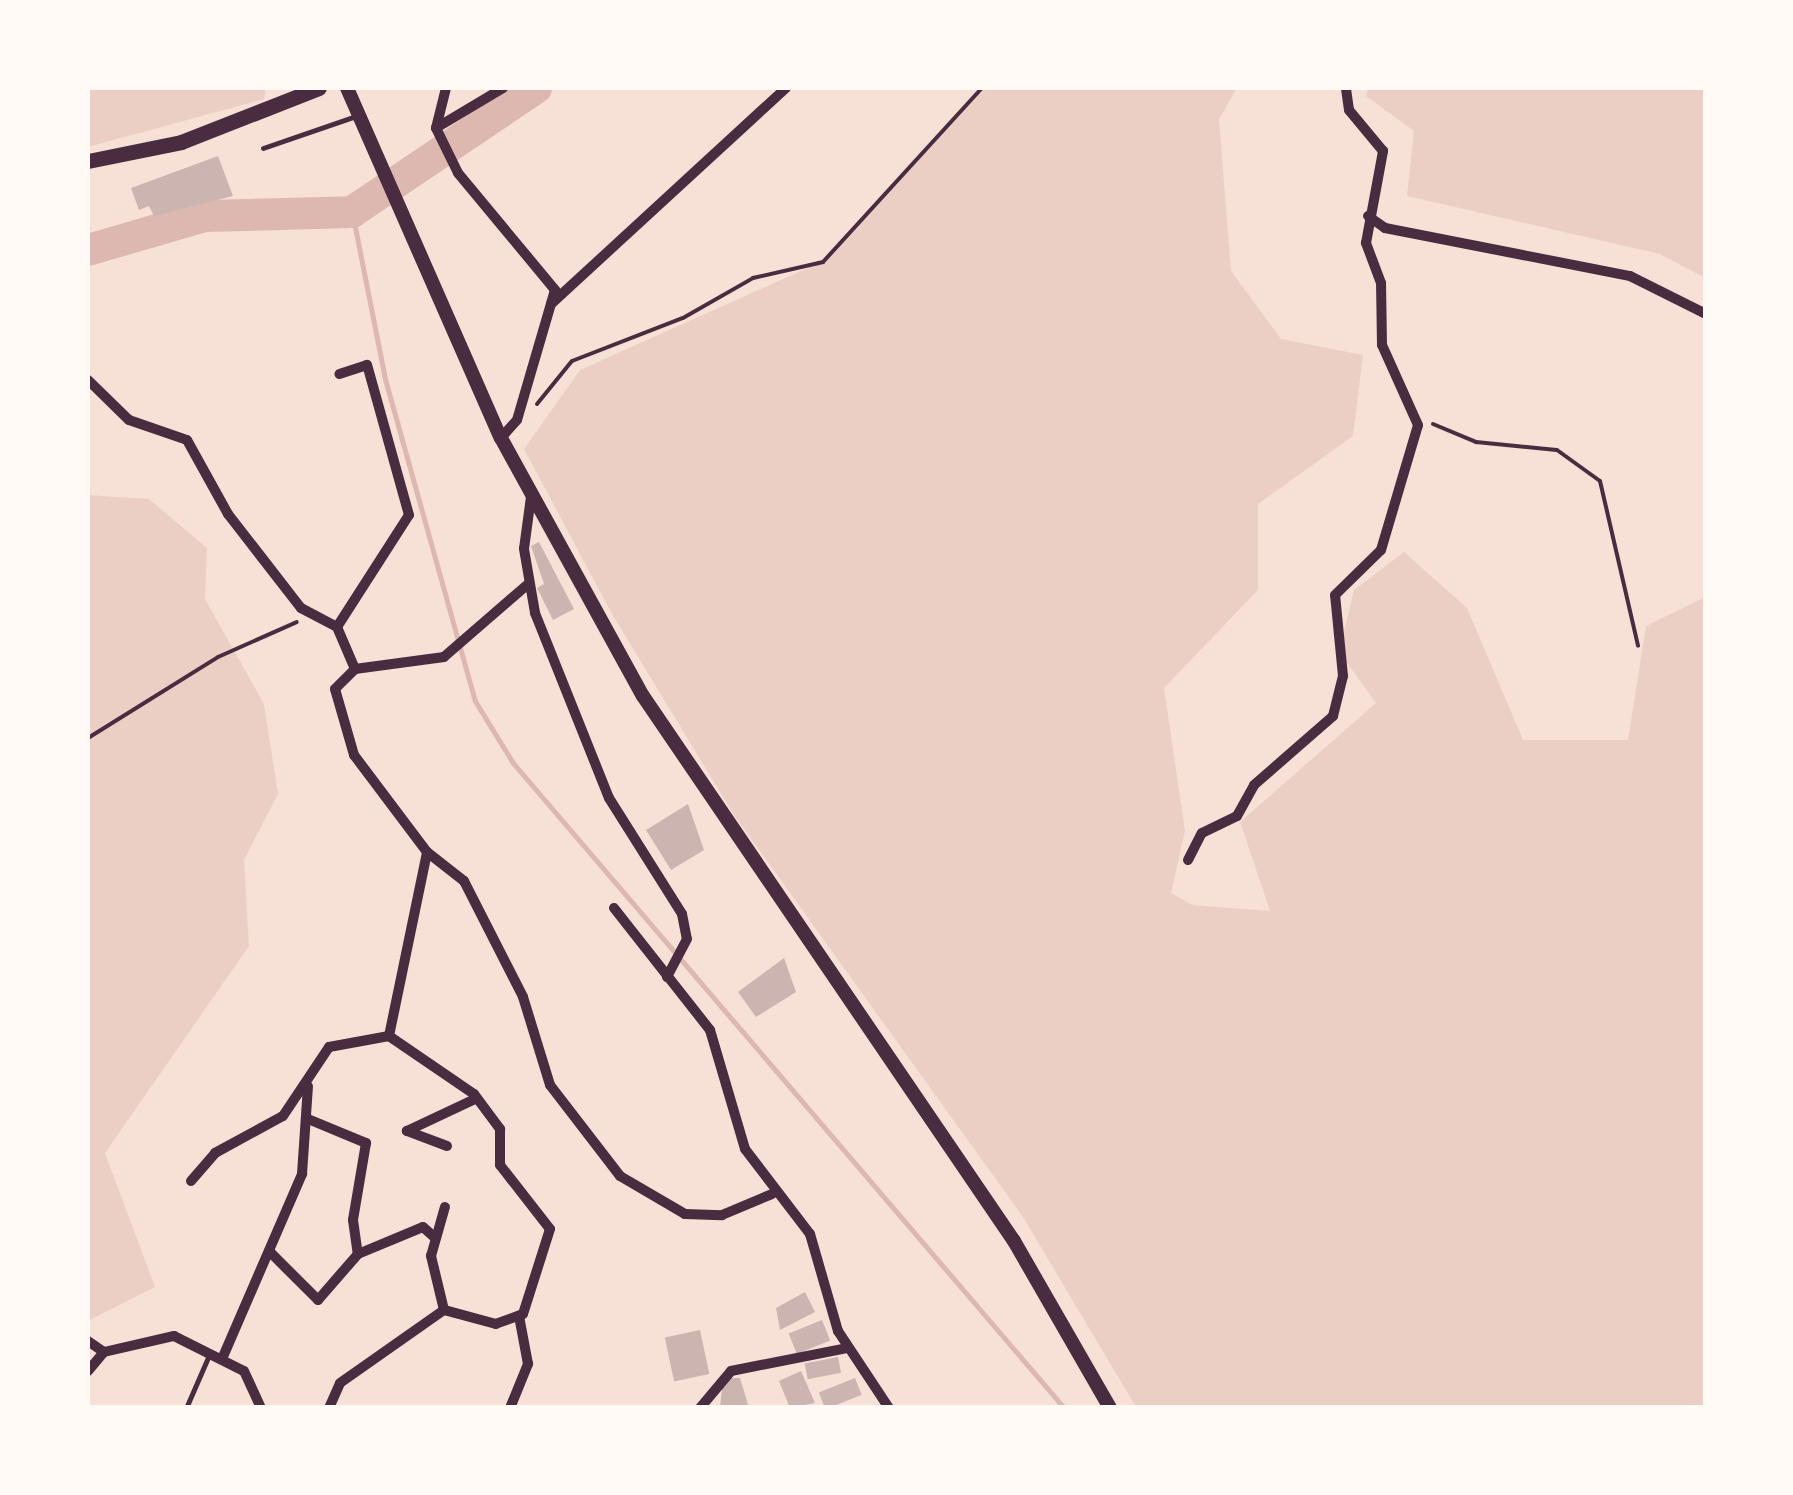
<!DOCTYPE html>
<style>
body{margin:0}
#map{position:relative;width:1793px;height:1495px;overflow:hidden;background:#f7e1d7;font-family:Quicksand,sans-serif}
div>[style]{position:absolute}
.green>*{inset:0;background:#ebcfc5}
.stream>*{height:5px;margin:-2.5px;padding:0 2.5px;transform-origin:2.5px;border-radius:2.5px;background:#dcb8b0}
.river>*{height:32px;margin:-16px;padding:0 16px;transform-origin:16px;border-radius:16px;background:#dcb8b0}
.building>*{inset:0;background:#ccb4b1;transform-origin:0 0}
.path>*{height:4px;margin:-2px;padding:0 2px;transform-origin:2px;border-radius:2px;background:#4a2c40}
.service>*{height:5px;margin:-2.5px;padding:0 2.5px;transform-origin:2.5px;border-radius:2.5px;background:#4a2c40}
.minor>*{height:10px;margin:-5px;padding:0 5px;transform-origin:5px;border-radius:5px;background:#4a2c40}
.secondary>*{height:14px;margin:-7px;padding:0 7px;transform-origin:7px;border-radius:7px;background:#4a2c40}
.trunk>*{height:15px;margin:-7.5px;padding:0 7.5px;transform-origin:7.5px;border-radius:7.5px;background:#4a2c40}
span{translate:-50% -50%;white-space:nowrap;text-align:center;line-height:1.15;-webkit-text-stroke:8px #fffaf5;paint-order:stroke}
.frame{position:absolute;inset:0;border:90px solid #fffaf5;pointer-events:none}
</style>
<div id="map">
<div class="green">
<i style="clip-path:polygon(88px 88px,266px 88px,264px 99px,88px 147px)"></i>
<i style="clip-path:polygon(984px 88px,1237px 88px,1219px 119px,1231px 271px,1281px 339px,1363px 355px,1353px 436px,1258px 504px,1258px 590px,1164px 688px,1185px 831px,1171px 893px,1192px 905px,1270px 911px,1240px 822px,1376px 703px,1339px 652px,1354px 590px,1404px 552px,1467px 608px,1523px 740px,1628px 740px,1646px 626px,1705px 597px,1705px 1407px,1136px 1407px,1023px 1217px,734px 815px,612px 614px,524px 449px,580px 370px,830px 258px)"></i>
<i style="clip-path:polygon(1368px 88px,1705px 88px,1705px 278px,1660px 254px,1407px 196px,1414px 131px,1366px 96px)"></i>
<i style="clip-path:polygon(88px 495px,149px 499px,207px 548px,205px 599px,264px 704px,278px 794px,244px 860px,249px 946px,105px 1153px,155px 1287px,88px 1321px)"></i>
</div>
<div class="stream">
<i style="left:352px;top:212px;width:170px;rotate:78.8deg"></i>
<i style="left:385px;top:379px;width:334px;rotate:74.4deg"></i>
<i style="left:475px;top:701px;width:73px;rotate:58.5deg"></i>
<i style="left:513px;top:763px;width:848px;rotate:49.49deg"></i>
</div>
<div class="river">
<i style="left:88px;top:250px;width:121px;rotate:-16.3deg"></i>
<i style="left:204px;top:216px;width:148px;rotate:-1.5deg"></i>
<i style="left:352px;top:212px;width:222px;rotate:-34deg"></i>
</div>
<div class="building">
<i style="clip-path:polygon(218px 156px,233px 196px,154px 216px,149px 206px,139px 210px,131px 188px)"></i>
<i style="clip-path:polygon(539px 542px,574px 609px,553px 620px,537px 588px,544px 584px,531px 546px)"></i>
<i style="clip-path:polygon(688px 804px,704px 850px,671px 870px,646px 830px)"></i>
<i style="clip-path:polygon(784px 958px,796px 992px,756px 1017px,738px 992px)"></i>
<i style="clip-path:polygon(805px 1292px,815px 1312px,780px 1330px,776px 1308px)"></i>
<i style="left:822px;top:1320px;width:22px;height:36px;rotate:68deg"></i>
<i style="left:700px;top:1330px;width:45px;height:36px;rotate:78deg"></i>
<i style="left:838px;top:1357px;width:16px;height:34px;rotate:79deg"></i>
<i style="clip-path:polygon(801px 1371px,815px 1403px,790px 1408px,779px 1381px)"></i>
<i style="clip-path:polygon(723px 1378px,740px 1378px,749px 1408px,720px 1408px)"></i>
<i style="left:855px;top:1378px;width:18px;height:39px;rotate:68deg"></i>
</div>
<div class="path">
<i style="left:537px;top:404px;width:55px;rotate:-50.9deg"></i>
<i style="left:572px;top:361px;width:119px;rotate:-21.2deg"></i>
<i style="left:683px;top:318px;width:81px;rotate:-29.7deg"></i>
<i style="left:753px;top:278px;width:72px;rotate:-12.9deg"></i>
<i style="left:823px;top:262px;width:236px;rotate:-47.6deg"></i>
<i style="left:1433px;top:424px;width:47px;rotate:22.7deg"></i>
<i style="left:1476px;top:442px;width:81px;rotate:5.6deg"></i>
<i style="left:1557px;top:450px;width:53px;rotate:35.8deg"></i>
<i style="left:1600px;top:481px;width:169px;rotate:77deg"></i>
<i style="left:88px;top:738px;width:153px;rotate:-31.9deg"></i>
<i style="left:218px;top:657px;width:86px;rotate:-23.9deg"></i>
</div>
<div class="service">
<i style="left:263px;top:148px;width:98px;rotate:-19deg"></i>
<i style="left:186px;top:1408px;width:58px;rotate:-66.5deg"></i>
</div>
<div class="minor">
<i style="left:446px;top:88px;width:41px;rotate:104deg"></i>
<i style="left:436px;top:128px;width:50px;rotate:63.9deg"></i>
<i style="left:458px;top:173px;width:152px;rotate:50.3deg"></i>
<i style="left:555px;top:290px;width:135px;rotate:106.3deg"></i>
<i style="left:517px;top:420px;width:24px;rotate:132deg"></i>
<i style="left:436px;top:128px;width:78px;rotate:-30.8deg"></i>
<i style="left:1368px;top:216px;width:21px;rotate:35deg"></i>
<i style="left:1385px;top:228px;width:250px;rotate:11.1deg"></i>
<i style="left:1630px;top:276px;width:85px;rotate:26.6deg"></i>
<i style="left:551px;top:304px;width:319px;rotate:-42.6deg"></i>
<i style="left:88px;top:380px;width:57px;rotate:44.3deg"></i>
<i style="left:129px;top:420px;width:61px;rotate:19deg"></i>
<i style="left:187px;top:440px;width:85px;rotate:61deg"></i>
<i style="left:228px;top:514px;width:119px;rotate:52.2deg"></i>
<i style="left:301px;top:608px;width:41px;rotate:27.8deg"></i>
<i style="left:337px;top:627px;width:46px;rotate:66.8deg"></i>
<i style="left:531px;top:497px;width:52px;rotate:97.7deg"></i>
<i style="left:524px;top:549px;width:65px;rotate:80.2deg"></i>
<i style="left:535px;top:613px;width:199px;rotate:68.2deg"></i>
<i style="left:609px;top:798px;width:137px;rotate:57.8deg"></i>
<i style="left:682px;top:914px;width:25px;rotate:79deg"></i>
<i style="left:687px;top:939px;width:43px;rotate:117.8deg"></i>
<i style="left:527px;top:585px;width:110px;rotate:139.1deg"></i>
<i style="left:444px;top:657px;width:90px;rotate:172.3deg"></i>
<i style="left:355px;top:669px;width:28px;rotate:135deg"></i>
<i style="left:335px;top:689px;width:69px;rotate:73.9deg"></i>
<i style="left:354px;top:755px;width:121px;rotate:53deg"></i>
<i style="left:427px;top:852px;width:47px;rotate:38.1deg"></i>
<i style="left:464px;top:881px;width:130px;rotate:63deg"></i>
<i style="left:523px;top:997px;width:92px;rotate:72.9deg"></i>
<i style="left:550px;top:1085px;width:115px;rotate:52.4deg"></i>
<i style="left:620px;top:1176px;width:75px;rotate:30.3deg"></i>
<i style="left:685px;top:1214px;width:37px;rotate:2deg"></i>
<i style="left:722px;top:1215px;width:54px;rotate:-22.8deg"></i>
<i style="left:337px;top:627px;width:133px;rotate:-57.3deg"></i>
<i style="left:409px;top:515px;width:156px;rotate:-105.6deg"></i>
<i style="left:367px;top:365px;width:29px;rotate:162deg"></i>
<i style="left:1188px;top:860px;width:30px;rotate:-63deg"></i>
<i style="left:1202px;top:833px;width:39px;rotate:-26deg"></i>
<i style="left:1237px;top:816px;width:35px;rotate:-61deg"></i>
<i style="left:1254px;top:785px;width:105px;rotate:-41.1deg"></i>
<i style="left:1333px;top:716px;width:41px;rotate:-76deg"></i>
<i style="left:1343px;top:676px;width:81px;rotate:-95.6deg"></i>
<i style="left:1335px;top:595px;width:64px;rotate:-44.4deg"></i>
<i style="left:1381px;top:550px;width:130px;rotate:-73.5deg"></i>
<i style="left:1418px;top:425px;width:88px;rotate:-114.2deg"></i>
<i style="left:1382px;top:345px;width:62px;rotate:-90.9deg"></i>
<i style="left:1381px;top:283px;width:43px;rotate:-110.6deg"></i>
<i style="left:1366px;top:243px;width:94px;rotate:-79.5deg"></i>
<i style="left:1383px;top:151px;width:53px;rotate:-129.7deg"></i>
<i style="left:1349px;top:110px;width:22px;rotate:-98deg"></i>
<i style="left:614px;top:908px;width:155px;rotate:51.8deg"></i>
<i style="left:710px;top:1030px;width:124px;rotate:73.6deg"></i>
<i style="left:745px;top:1149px;width:107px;rotate:52.6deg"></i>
<i style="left:810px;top:1234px;width:101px;rotate:73.9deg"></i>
<i style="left:838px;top:1331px;width:92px;rotate:56.5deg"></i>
<i style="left:389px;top:1036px;width:103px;rotate:34.3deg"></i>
<i style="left:474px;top:1094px;width:44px;rotate:53.4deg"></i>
<i style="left:500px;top:1129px;width:36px;rotate:90deg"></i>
<i style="left:500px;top:1165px;width:81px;rotate:52deg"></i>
<i style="left:550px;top:1229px;width:89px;rotate:107.6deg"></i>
<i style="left:523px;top:1314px;width:29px;rotate:160deg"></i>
<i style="left:496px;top:1324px;width:54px;rotate:-164.9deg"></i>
<i style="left:308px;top:1119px;width:63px;rotate:22.5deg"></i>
<i style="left:366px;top:1143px;width:78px;rotate:99.6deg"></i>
<i style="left:353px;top:1220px;width:34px;rotate:82deg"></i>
<i style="left:447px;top:1146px;width:43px;rotate:-159.4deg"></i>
<i style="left:407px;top:1131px;width:77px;rotate:-25.2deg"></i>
<i style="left:191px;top:1181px;width:37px;rotate:-49deg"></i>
<i style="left:215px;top:1153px;width:77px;rotate:-28.6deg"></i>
<i style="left:283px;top:1116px;width:83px;rotate:-56.3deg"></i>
<i style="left:329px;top:1047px;width:61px;rotate:-10.4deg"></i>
<i style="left:389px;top:1036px;width:188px;rotate:-78.3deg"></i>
<i style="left:270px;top:1252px;width:68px;rotate:45deg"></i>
<i style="left:318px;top:1300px;width:61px;rotate:-49deg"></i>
<i style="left:358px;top:1254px;width:70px;rotate:-22.6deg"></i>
<i style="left:423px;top:1227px;width:15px;rotate:42deg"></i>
<i style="left:88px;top:1341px;width:19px;rotate:35deg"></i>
<i style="left:222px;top:1359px;width:202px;rotate:-66.6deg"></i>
<i style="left:302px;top:1174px;width:88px;rotate:-86.1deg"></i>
<i style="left:88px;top:1371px;width:25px;rotate:-50deg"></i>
<i style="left:104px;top:1352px;width:72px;rotate:-12.9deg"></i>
<i style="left:174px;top:1336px;width:78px;rotate:26.6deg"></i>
<i style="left:244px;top:1371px;width:41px;rotate:65.3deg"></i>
<i style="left:329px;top:1408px;width:27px;rotate:-66deg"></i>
<i style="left:340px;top:1383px;width:127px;rotate:-35.1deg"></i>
<i style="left:444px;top:1310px;width:56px;rotate:-103.5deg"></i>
<i style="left:431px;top:1256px;width:51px;rotate:-74.1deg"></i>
<i style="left:510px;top:1408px;width:48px;rotate:-67.8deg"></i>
<i style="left:528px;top:1364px;width:49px;rotate:-100.6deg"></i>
<i style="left:700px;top:1408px;width:48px;rotate:-50deg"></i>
<i style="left:731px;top:1371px;width:118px;rotate:-11.2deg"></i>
</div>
<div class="secondary">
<i style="left:347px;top:88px;width:382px;rotate:66.3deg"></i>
<i style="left:501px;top:438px;width:294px;rotate:61.2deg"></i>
<i style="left:643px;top:696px;width:659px;rotate:55.76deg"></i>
<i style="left:1014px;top:1241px;width:193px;rotate:60.1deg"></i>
</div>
<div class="trunk">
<i style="left:88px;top:161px;width:95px;rotate:-11.5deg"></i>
<i style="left:181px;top:142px;width:148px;rotate:-21.4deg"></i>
</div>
<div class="frame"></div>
</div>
